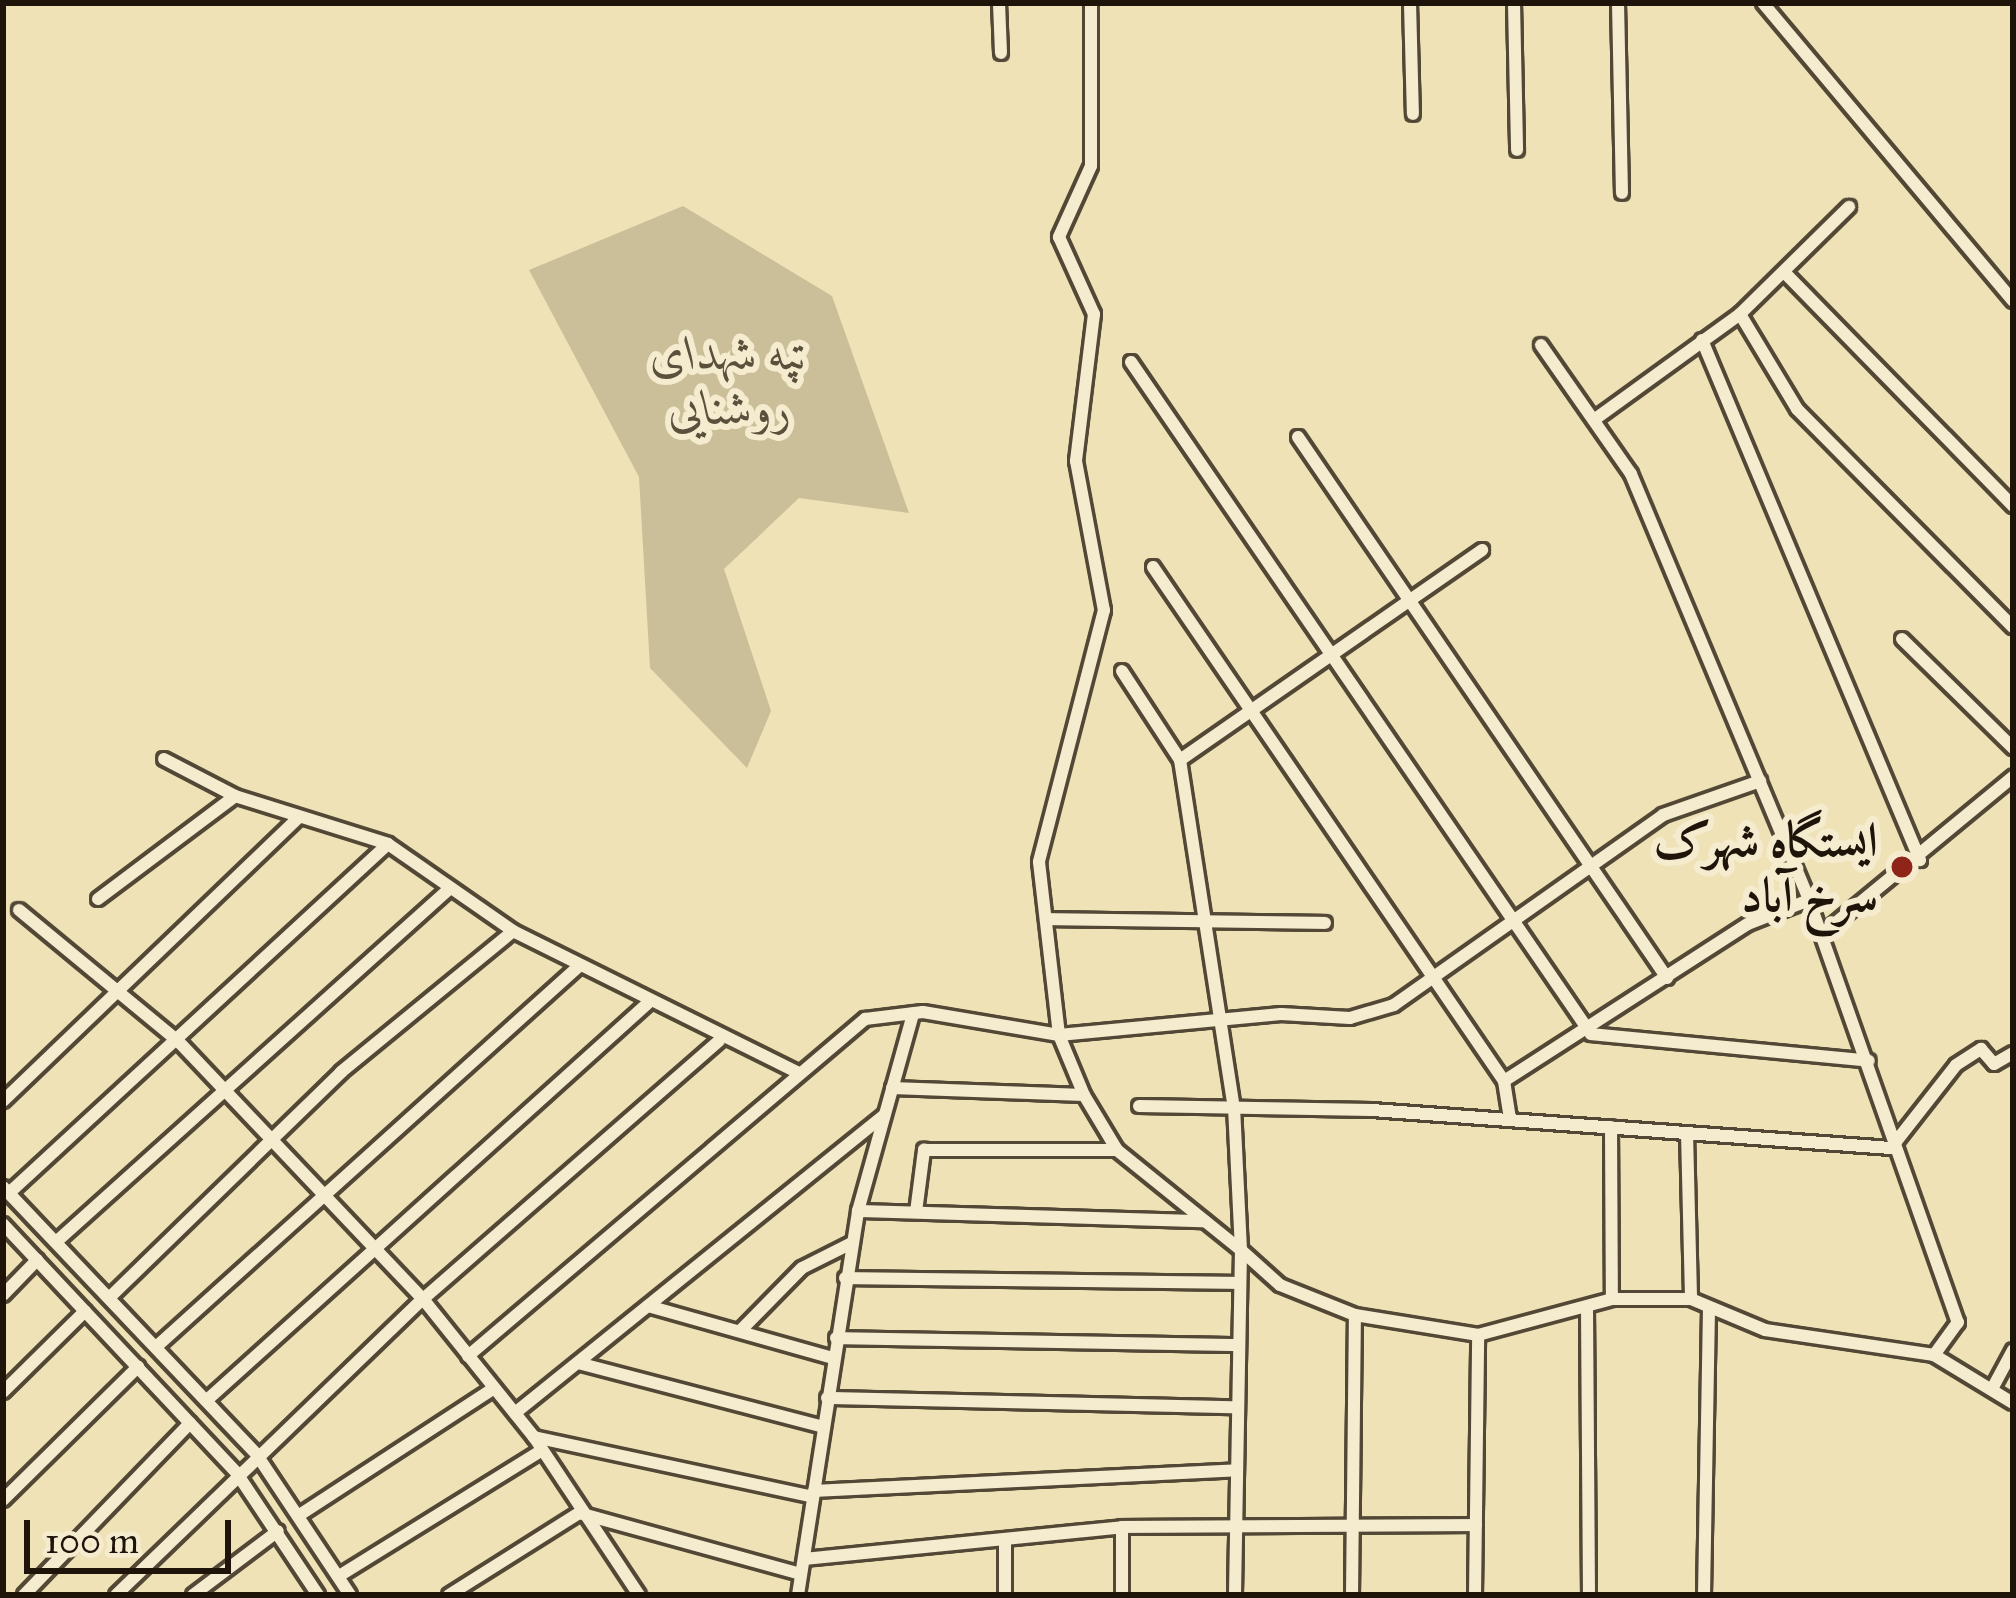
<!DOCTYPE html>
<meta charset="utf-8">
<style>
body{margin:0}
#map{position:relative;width:2016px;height:1598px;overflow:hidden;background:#efe2b7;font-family:"IM FELL Great Primer",Amiri,serif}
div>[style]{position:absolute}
.green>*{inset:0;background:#cbbf9a}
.roads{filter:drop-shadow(3px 0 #524835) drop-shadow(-3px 0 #524835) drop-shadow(0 3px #524835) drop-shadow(0 -3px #524835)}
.minor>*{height:12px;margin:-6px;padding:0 6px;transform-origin:6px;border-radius:6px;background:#f5ecd0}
.dots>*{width:33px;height:33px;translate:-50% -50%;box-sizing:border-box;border:6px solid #f5ecd0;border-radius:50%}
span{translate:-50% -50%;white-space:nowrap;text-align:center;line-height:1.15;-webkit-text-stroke:12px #f5ecd0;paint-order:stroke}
.park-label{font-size:48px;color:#5b503c;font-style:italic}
.poi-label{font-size:48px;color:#1e140a;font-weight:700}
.right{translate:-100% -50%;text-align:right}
.frame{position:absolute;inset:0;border:6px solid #1e140a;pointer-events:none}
.scale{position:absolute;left:24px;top:1520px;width:207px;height:54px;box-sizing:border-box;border:6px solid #1e140a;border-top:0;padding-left:15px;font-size:36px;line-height:42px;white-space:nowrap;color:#1e140a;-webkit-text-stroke:9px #f5ecd0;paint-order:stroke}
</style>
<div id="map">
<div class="green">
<i style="clip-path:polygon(683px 206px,832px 296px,909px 513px,799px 498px,724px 569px,771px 711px,747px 768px,650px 668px,639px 477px,529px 270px)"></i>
</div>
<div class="roads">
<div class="minor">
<i style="left:999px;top:3px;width:50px;rotate:87.7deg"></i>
<i style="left:1091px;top:3px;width:163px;rotate:90deg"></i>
<i style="left:1091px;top:166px;width:78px;rotate:114.3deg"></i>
<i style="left:1059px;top:237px;width:85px;rotate:65.6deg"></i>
<i style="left:1094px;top:314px;width:148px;rotate:97deg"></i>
<i style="left:1076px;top:461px;width:152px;rotate:79.4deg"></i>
<i style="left:1104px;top:610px;width:260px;rotate:104.5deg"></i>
<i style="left:1039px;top:862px;width:174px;rotate:83.4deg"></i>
<i style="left:1059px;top:1035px;width:65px;rotate:67.4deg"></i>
<i style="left:1084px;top:1095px;width:64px;rotate:59deg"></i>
<i style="left:1117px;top:1150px;width:159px;rotate:38.9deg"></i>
<i style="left:1241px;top:1250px;width:345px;rotate:91deg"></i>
<i style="left:1410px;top:3px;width:111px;rotate:88.5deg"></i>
<i style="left:1514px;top:3px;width:147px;rotate:88.8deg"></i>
<i style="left:1618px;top:3px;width:190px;rotate:88.8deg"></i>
<i style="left:1763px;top:3px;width:389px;rotate:50deg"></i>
<i style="left:1786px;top:274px;width:325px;rotate:45.6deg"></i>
<i style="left:1740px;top:314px;width:111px;rotate:59deg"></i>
<i style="left:1797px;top:409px;width:307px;rotate:45.3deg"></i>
<i style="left:1702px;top:340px;width:564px;rotate:67.26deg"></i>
<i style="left:1541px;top:345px;width:157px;rotate:55.1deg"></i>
<i style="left:1631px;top:474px;width:462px;rotate:67.3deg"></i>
<i style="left:1809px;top:900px;width:448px;rotate:70.6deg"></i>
<i style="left:1958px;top:1322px;width:41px;rotate:126deg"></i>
<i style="left:1131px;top:362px;width:814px;rotate:55.61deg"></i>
<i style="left:1591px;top:1034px;width:279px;rotate:5.5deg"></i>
<i style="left:1595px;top:419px;width:179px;rotate:-35.9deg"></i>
<i style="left:1740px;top:314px;width:153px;rotate:-44.5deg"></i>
<i style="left:1298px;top:437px;width:655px;rotate:55.7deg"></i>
<i style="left:1153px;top:567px;width:622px;rotate:55.67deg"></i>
<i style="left:1504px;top:1081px;width:39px;rotate:81deg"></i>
<i style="left:1902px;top:639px;width:156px;rotate:44.5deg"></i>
<i style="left:1122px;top:671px;width:106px;rotate:56.9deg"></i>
<i style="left:1180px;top:760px;width:351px;rotate:81.2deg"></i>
<i style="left:1234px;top:1107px;width:143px;rotate:87.2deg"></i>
<i style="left:1241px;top:1250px;width:52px;rotate:41.9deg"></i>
<i style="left:1280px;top:1285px;width:81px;rotate:21.8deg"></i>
<i style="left:1355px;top:1315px;width:125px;rotate:9.2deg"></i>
<i style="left:1478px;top:1335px;width:139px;rotate:-15deg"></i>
<i style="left:1612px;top:1299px;width:79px"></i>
<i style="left:1691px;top:1299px;width:80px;rotate:22.7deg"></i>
<i style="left:1765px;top:1330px;width:171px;rotate:8.4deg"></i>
<i style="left:1934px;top:1355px;width:92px;rotate:31.3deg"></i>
<i style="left:164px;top:759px;width:80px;rotate:27.5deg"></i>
<i style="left:235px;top:796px;width:160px;rotate:17.4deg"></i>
<i style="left:388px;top:844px;width:152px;rotate:34.8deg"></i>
<i style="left:513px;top:931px;width:319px;rotate:26.4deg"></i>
<i style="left:1180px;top:760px;width:368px;rotate:-34.8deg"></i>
<i style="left:98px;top:899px;width:171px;rotate:-36.9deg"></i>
<i style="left:19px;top:910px;width:206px;rotate:39.5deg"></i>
<i style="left:178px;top:1041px;width:356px;rotate:46.5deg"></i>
<i style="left:423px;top:1299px;width:177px;rotate:51.2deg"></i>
<i style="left:534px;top:1437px;width:190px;rotate:56.4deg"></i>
<i style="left:1046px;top:919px;width:279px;rotate:0.8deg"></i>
<i style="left:1821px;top:935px;width:249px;rotate:-39.5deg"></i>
<i style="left:1504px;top:1081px;width:290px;rotate:-32.8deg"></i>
<i style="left:1748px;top:924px;width:66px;rotate:-21.5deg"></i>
<i style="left:892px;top:1088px;width:192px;rotate:2.1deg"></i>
<i style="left:3px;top:1101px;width:409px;rotate:-43.8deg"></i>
<i style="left:1139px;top:1106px;width:233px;rotate:1deg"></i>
<i style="left:1372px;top:1110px;width:520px;rotate:4.19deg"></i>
<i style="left:1891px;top:1148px;width:105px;rotate:-51.9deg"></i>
<i style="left:1956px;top:1065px;width:30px;rotate:-33deg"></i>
<i style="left:1981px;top:1049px;width:20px;rotate:49deg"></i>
<i style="left:1994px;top:1064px;width:22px;rotate:-30deg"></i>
<i style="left:1611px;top:1127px;width:172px;rotate:89.7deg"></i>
<i style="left:1687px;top:1133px;width:166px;rotate:88.6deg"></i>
<i style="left:3px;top:1187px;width:369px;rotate:46.5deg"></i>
<i style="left:257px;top:1455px;width:168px;rotate:56.4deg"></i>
<i style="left:9px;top:1193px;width:515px;rotate:-42.64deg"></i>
<i style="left:858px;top:1211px;width:347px;rotate:1.7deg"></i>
<i style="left:916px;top:1212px;width:63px;rotate:-82.6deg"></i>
<i style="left:924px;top:1150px;width:193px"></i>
<i style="left:3px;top:1224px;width:340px;rotate:46.8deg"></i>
<i style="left:236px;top:1472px;width:148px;rotate:56.3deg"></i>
<i style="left:56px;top:1242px;width:528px;rotate:-41.93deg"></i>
<i style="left:845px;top:1278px;width:395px;rotate:0.7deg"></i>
<i style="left:3px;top:1295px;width:49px;rotate:-45.8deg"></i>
<i style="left:109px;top:1298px;width:324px;rotate:-44.2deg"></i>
<i style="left:341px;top:1072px;width:222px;rotate:-39.3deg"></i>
<i style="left:648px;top:1306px;width:192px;rotate:15.7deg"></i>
<i style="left:1587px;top:1309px;width:286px;rotate:89.6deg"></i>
<i style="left:740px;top:1331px;width:88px;rotate:-45.5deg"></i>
<i style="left:802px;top:1268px;width:56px;rotate:-26.6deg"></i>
<i style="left:836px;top:1338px;width:403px;rotate:1deg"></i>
<i style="left:156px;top:1347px;width:569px;rotate:-42.01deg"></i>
<i style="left:468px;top:1356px;width:521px;rotate:-40.33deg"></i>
<i style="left:865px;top:1019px;width:58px;rotate:-6.9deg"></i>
<i style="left:923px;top:1012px;width:138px;rotate:9.6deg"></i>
<i style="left:1059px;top:1035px;width:223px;rotate:-5.4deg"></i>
<i style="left:1281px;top:1014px;width:69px;rotate:3.3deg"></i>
<i style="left:1350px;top:1018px;width:46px;rotate:-16.5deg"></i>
<i style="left:1394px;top:1005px;width:329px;rotate:-35.2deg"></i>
<i style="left:1663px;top:815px;width:103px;rotate:-19.3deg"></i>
<i style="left:578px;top:1363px;width:253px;rotate:14.6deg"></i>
<i style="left:1992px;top:1389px;width:44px;rotate:-61.7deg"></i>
<i style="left:3px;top:1392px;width:115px;rotate:-44.6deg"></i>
<i style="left:827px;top:1398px;width:410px;rotate:1.3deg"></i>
<i style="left:207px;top:1400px;width:593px;rotate:-41.99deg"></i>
<i style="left:515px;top:1413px;width:474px;rotate:-38.9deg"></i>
<i style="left:534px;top:1437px;width:285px;rotate:12.1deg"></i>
<i style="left:814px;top:1491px;width:423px;rotate:-2.8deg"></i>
<i style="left:3px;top:1500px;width:190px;rotate:-44.6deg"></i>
<i style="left:301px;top:1514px;width:230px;rotate:-33.1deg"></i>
<i style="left:1122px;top:1527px;width:68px;rotate:90deg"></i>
<i style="left:1005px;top:1539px;width:56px;rotate:90deg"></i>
<i style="left:804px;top:1559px;width:320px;rotate:-5.7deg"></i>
<i style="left:1122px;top:1527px;width:354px;rotate:-0.3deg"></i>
<i style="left:339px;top:1576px;width:239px;rotate:-31.8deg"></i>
<i style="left:24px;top:1595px;width:239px;rotate:-46deg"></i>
<i style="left:116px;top:1595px;width:426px;rotate:-44deg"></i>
<i style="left:423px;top:1299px;width:393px;rotate:-41.1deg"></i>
<i style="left:193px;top:1595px;width:106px;rotate:-37deg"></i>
<i style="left:449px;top:1595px;width:154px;rotate:-32.2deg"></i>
<i style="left:579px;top:1513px;width:230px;rotate:15.4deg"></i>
<i style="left:798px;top:1595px;width:389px;rotate:-81.1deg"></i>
<i style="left:858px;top:1211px;width:205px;rotate:-74.4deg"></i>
<i style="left:1352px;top:1595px;width:280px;rotate:-89.4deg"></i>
<i style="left:1475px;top:1595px;width:260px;rotate:-89.3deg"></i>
<i style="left:1704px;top:1595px;width:286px;rotate:-89deg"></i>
</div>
</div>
<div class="dots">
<i style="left:1902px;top:867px;background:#8f2418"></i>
</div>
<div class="park-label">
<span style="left:730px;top:380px">تپه شهدای<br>روشنایی</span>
</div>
<div class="poi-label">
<span class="right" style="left:1878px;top:867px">ایستگاه شهرک<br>سرخ آباد</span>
</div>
<div class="frame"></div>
<div class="scale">100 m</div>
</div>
